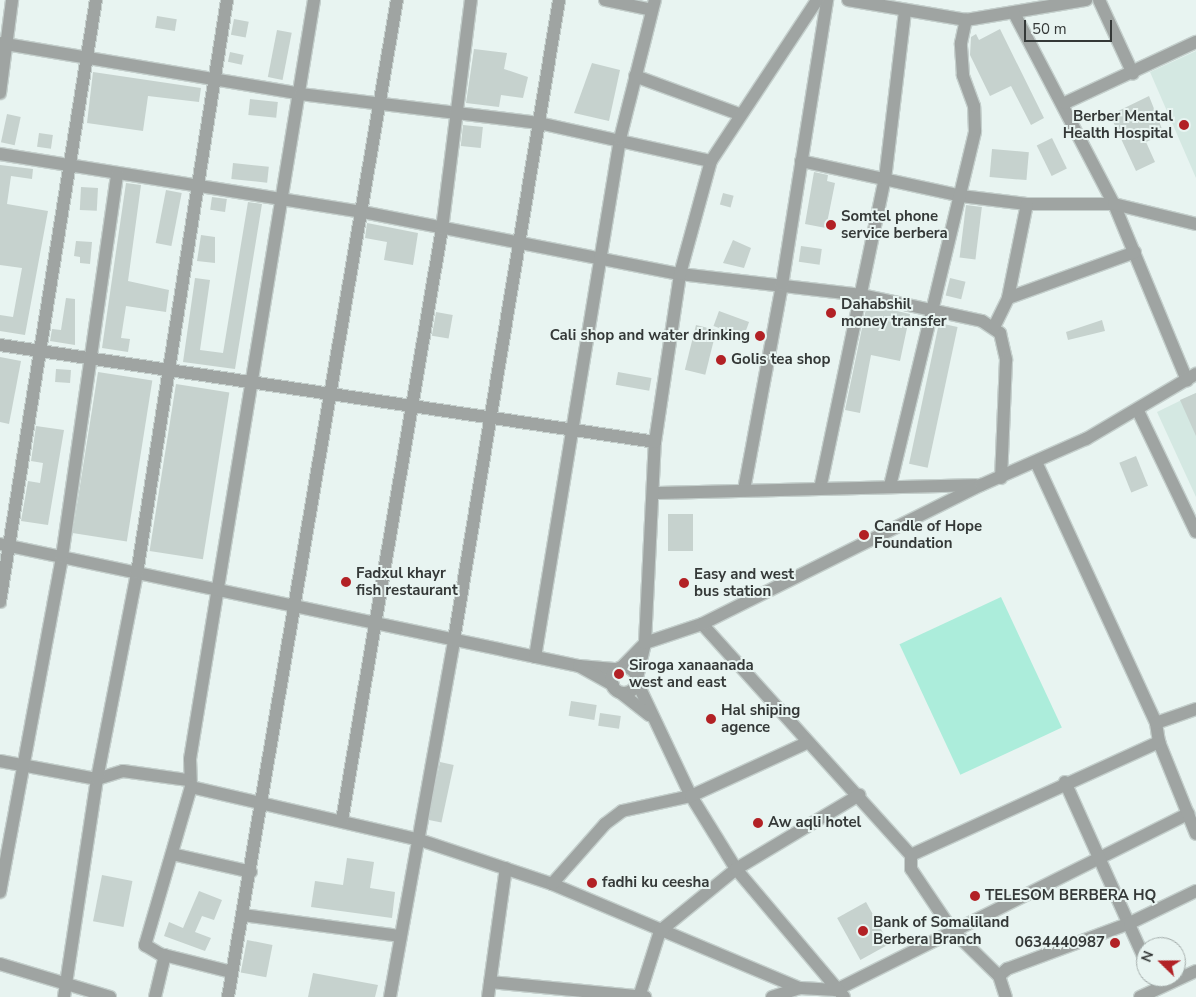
<!DOCTYPE html>
<style>
body{margin:0}
#map{position:relative;width:1196px;height:997px;overflow:hidden;background:#e8f4f1;font-family:"Nunito Sans",sans-serif}
div>[style]{position:absolute}
.built>*{inset:0;background:#d4e8e2}
.green>*{inset:0;background:#aceddb;transform-origin:0 0}
.building>*{inset:0;background:#c6d2ce;transform-origin:0 0}
.roads{filter:drop-shadow(1px 0 #c4cfcc) drop-shadow(-1px 0 #c4cfcc) drop-shadow(0 1px #c4cfcc) drop-shadow(0 -1px #c4cfcc)}
.minor>*{height:12px;margin:-6px;padding:0 6px;transform-origin:6px;border-radius:6px;background:#9fa4a2}
.minor>.ring{margin:-6px;padding:0;box-sizing:content-box;background:none;border:12px solid #9fa4a2;border-radius:50%}
.dots>*{width:14px;height:14px;translate:-50% -50%;box-sizing:border-box;border:2px solid #e8f4f1;border-radius:50%}
span{translate:-50% -50%;white-space:nowrap;text-align:center;line-height:1.15;-webkit-text-stroke:4px #e8f4f1;paint-order:stroke}
.poi-label{font-size:15px;color:#353938;font-weight:700}
.right{translate:-100% -50%;text-align:right}
.left{translate:0 -50%;text-align:left}
.north{position:absolute;left:1136px;top:937px;width:50px;height:50px;box-sizing:border-box;background:#e8f4f1;border:1px solid #a0a9a7;border-radius:50%;rotate:292deg;font-size:14px;font-weight:700;line-height:20px;text-align:center;color:#353938}
.north::after{content:'';display:block;margin:auto;width:18px;height:22px;background:#b22125;clip-path:polygon(50% 0,100% 100%,50% 72%,0 100%)}
.scale{position:absolute;left:1024px;top:20px;width:88px;height:22px;box-sizing:border-box;border:2px solid #353938;border-top:0;padding-left:6px;font-size:15px;line-height:18px;white-space:nowrap;color:#353938;-webkit-text-stroke:4px #e8f4f1;paint-order:stroke}
</style>
<div id="map">
<div class="built">
<i style="clip-path:polygon(1196px 51px,1196px 178px,1150px 72px)"></i>
<i style="clip-path:polygon(1196px 393px,1196px 497px,1157px 412px)"></i>
</div>
<div class="green">
<i style="left:1001px;top:597px;width:144px;height:112px;rotate:65deg"></i>
</div>
<div class="building">
<i style="left:157px;top:16px;width:20px;height:12px;rotate:9deg"></i>
<i style="left:234px;top:19px;width:15px;height:16px;rotate:11deg"></i>
<i style="clip-path:polygon(1000px 29px,1044px 118px,1031px 125px,1011px 86px,990px 96px,970px 55px,971px 37px,976px 34px,979px 40px)"></i>
<i style="left:277px;top:30px;width:15px;height:48px;rotate:11deg"></i>
<i style="clip-path:polygon(474px 49px,507px 53px,504px 69px,528px 77px,523px 98px,501px 95px,499px 107px,466px 103px)"></i>
<i style="left:230px;top:52px;width:14px;height:10px;rotate:12deg"></i>
<i style="clip-path:polygon(592px 63px,620px 70px,609px 121px,574px 113px)"></i>
<i style="clip-path:polygon(93px 72px,201px 88px,199px 102px,148px 96px,143px 131px,87px 123px)"></i>
<i style="clip-path:polygon(1149px 96px,1164px 134px,1146px 142px,1155px 162px,1136px 171px,1110px 115px)"></i>
<i style="left:250px;top:99px;width:28px;height:16px;rotate:6deg"></i>
<i style="left:7px;top:114px;width:14px;height:29px;rotate:12deg"></i>
<i style="left:463px;top:125px;width:20px;height:21px;rotate:6deg"></i>
<i style="left:39px;top:133px;width:14px;height:14px;rotate:8deg"></i>
<i style="left:1052px;top:138px;width:34px;height:17px;rotate:64deg"></i>
<i style="left:992px;top:149px;width:37px;height:28px;rotate:5deg"></i>
<i style="left:233px;top:163px;width:36px;height:16px;rotate:6deg"></i>
<i style="clip-path:polygon(0 165px,33px 169px,32px 179px,11px 176px,7px 204px,48px 211px,25px 335px,0 331px,0 315px,13px 317px,22px 268px,0 265px)"></i>
<i style="clip-path:polygon(814px 172px,828px 175px,827px 181px,835px 183px,826px 228px,805px 224px)"></i>
<i style="clip-path:polygon(126px 183px,141px 185px,128px 281px,169px 290px,166px 312px,126px 306px,121px 338px,130px 339px,128px 352px,102px 348px)"></i>
<i style="left:81px;top:187px;width:17px;height:23px;rotate:3deg"></i>
<i style="left:166px;top:190px;width:16px;height:54px;rotate:11deg"></i>
<i style="left:723px;top:193px;width:11px;height:12px;rotate:15deg"></i>
<i style="left:212px;top:197px;width:15px;height:13px;rotate:8deg"></i>
<i style="clip-path:polygon(248px 202px,262px 204px,235px 369px,183px 362px,195px 278px,210px 280px,200px 350px,223px 353px)"></i>
<i style="left:966px;top:205px;width:16px;height:53px;rotate:7deg"></i>
<i style="clip-path:polygon(367px 223px,418px 233px,413px 265px,384px 260px,387px 242px,365px 238px)"></i>
<i style="clip-path:polygon(201px 235px,215px 237px,215px 263px,197px 261px)"></i>
<i style="clip-path:polygon(733px 240px,751px 248px,744px 268px,723px 263px)"></i>
<i style="clip-path:polygon(76px 241px,92px 242px,90px 264px,80px 263px,80px 257px,74px 256px)"></i>
<i style="left:801px;top:246px;width:21px;height:16px;rotate:8deg"></i>
<i style="left:950px;top:278px;width:16px;height:18px;rotate:14deg"></i>
<i style="clip-path:polygon(66px 298px,75px 299px,75px 345px,50px 341px,52px 329px,61px 330px)"></i>
<i style="clip-path:polygon(867px 304px,910px 314px,900px 361px,871px 355px,860px 413px,845px 410px)"></i>
<i style="left:719px;top:311px;width:32px;height:16px;rotate:20deg"></i>
<i style="left:436px;top:312px;width:17px;height:24px;rotate:10deg"></i>
<i style="clip-path:polygon(1102px 320px,1105px 331px,1068px 340px,1066px 332px)"></i>
<i style="left:939px;top:323px;width:19px;height:144px;rotate:12deg"></i>
<i style="left:696px;top:325px;width:21px;height:46px;rotate:14deg"></i>
<i style="clip-path:polygon(0 357px,21px 361px,9px 424px,0 422px)"></i>
<i style="left:56px;top:369px;width:15px;height:13px;rotate:4deg"></i>
<i style="left:98px;top:372px;width:55px;height:163px;rotate:9deg"></i>
<i style="left:618px;top:372px;width:34px;height:13px;rotate:10deg"></i>
<i style="left:176px;top:384px;width:54px;height:169px;rotate:9deg"></i>
<i style="clip-path:polygon(1196px 393px,1196px 436px,1180px 400px)"></i>
<i style="clip-path:polygon(36px 426px,64px 430px,48px 525px,21px 521px,28px 481px,40px 483px,43px 463px,31px 461px)"></i>
<i style="left:1136px;top:456px;width:32px;height:18px;rotate:68deg"></i>
<i style="left:668px;top:514px;width:25px;height:37px"></i>
<i style="left:571px;top:701px;width:26px;height:15px;rotate:9deg"></i>
<i style="left:600px;top:713px;width:21px;height:13px;rotate:8deg"></i>
<i style="left:440px;top:762px;width:14px;height:59px;rotate:12deg"></i>
<i style="clip-path:polygon(347px 858px,374px 862px,370px 888px,395px 892px,392px 918px,311px 907px,315px 881px,343px 885px)"></i>
<i style="left:102px;top:875px;width:31px;height:47px;rotate:11deg"></i>
<i style="clip-path:polygon(199px 891px,222px 900px,214px 920px,202px 916px,195px 932px,211px 938px,205px 951px,164px 936px,169px 922px,183px 928px)"></i>
<i style="left:866px;top:902px;width:48px;height:33px;rotate:61deg"></i>
<i style="left:247px;top:940px;width:26px;height:33px;rotate:11deg"></i>
<i style="clip-path:polygon(313px 973px,378px 985px,375px 997px,308px 997px)"></i>
</div>
<div class="roads">
<div class="minor">
<i style="left:314px;top:0;width:769px;rotate:99.28deg"></i>
<i style="left:190px;top:759px;width:28px;rotate:88deg"></i>
<i style="left:191px;top:787px;width:232px;rotate:13deg"></i>
<i style="left:417px;top:839px;width:142px;rotate:18.4deg"></i>
<i style="left:552px;top:884px;width:269px;rotate:22.8deg"></i>
<i style="left:800px;top:988px;width:36px;rotate:3deg"></i>
<i style="left:836px;top:990px;width:394px;rotate:-26.6deg"></i>
<i style="left:605px;top:0;width:48px;rotate:12deg"></i>
<i style="left:848px;top:0;width:120px;rotate:9.6deg"></i>
<i style="left:966px;top:20px;width:122px;rotate:-9.5deg"></i>
<i style="left:1099px;top:0;width:81px;rotate:65.3deg"></i>
<i style="left:1014px;top:13px;width:216px;rotate:62.4deg"></i>
<i style="left:1114px;top:204px;width:191px;rotate:67.5deg"></i>
<i style="left:0;top:43px;width:304px;rotate:9.6deg"></i>
<i style="left:300px;top:94px;width:241px;rotate:6.9deg"></i>
<i style="left:539px;top:123px;width:176px;rotate:12.5deg"></i>
<i style="left:635px;top:76px;width:111px;rotate:20.1deg"></i>
<i style="left:0;top:93px;width:94px;rotate:-82.6deg"></i>
<i style="left:1065px;top:103px;width:145px;rotate:-25deg"></i>
<i style="left:0;top:154px;width:368px;rotate:9.1deg"></i>
<i style="left:363px;top:212px;width:323px;rotate:11.1deg"></i>
<i style="left:680px;top:274px;width:183px;rotate:6.6deg"></i>
<i style="left:862px;top:295px;width:123px;rotate:12.2deg"></i>
<i style="left:982px;top:321px;width:22px;rotate:34deg"></i>
<i style="left:1000px;top:333px;width:28px;rotate:77deg"></i>
<i style="left:1006px;top:360px;width:118px;rotate:92.4deg"></i>
<i style="left:801px;top:161px;width:164px;rotate:12.3deg"></i>
<i style="left:961px;top:196px;width:66px;rotate:6.9deg"></i>
<i style="left:1027px;top:204px;width:87px"></i>
<i style="left:1114px;top:204px;width:84px;rotate:13.7deg"></i>
<i style="left:1008px;top:298px;width:96px;rotate:-78.6deg"></i>
<i style="left:995px;top:325px;width:30px;rotate:-64deg"></i>
<i style="left:1008px;top:298px;width:135px;rotate:-19.9deg"></i>
<i style="left:0;top:345px;width:662px;rotate:8.42deg"></i>
<i style="left:1138px;top:411px;width:134px;rotate:64.4deg"></i>
<i style="left:1036px;top:462px;width:287px;rotate:65.3deg"></i>
<i style="left:1156px;top:723px;width:19px;rotate:81deg"></i>
<i style="left:1159px;top:742px;width:99px;rotate:68.1deg"></i>
<i style="left:890px;top:486px;width:365px;rotate:-76.5deg"></i>
<i style="left:975px;top:131px;width:25px;rotate:-92deg"></i>
<i style="left:974px;top:106px;width:33px;rotate:-110deg"></i>
<i style="left:963px;top:75px;width:32px;rotate:-94deg"></i>
<i style="left:961px;top:43px;width:24px;rotate:-78deg"></i>
<i style="left:820px;top:489px;width:317px;rotate:-78.2deg"></i>
<i style="left:885px;top:179px;width:168px;rotate:-83.2deg"></i>
<i style="left:744px;top:490px;width:208px;rotate:-79.5deg"></i>
<i style="left:782px;top:285px;width:289px;rotate:-81deg"></i>
<i style="left:654px;top:493px;width:322px;rotate:-1.4deg"></i>
<i style="left:0;top:544px;width:592px;rotate:11.9deg"></i>
<i style="left:579px;top:666px;width:38px;rotate:5deg"></i>
<i style="left:0;top:602px;width:610px;rotate:-80.94deg"></i>
<i style="left:702px;top:624px;width:312px;rotate:47.9deg"></i>
<i style="left:911px;top:855px;width:14px;rotate:90deg"></i>
<i style="left:911px;top:869px;width:73px;rotate:56.1deg"></i>
<i style="left:952px;top:930px;width:66px;rotate:44.4deg"></i>
<i style="left:999px;top:976px;width:22px;rotate:72deg"></i>
<i style="left:535px;top:657px;width:525px;rotate:-80.68deg"></i>
<i style="left:620px;top:139px;width:143px;rotate:-75.9deg"></i>
<i style="left:579px;top:666px;width:39px;rotate:29deg"></i>
<i class="ring" style="left:611px;top:667px;width:14px;height:14px"></i>
<i style="left:621px;top:668px;width:35px;rotate:-46deg"></i>
<i style="left:645px;top:643px;width:60px;rotate:-18.4deg"></i>
<i style="left:702px;top:624px;width:312px;rotate:-26.5deg"></i>
<i style="left:981px;top:485px;width:115px;rotate:-23.7deg"></i>
<i style="left:1086px;top:439px;width:128px;rotate:-30.6deg"></i>
<i style="left:637px;top:678px;width:36px;rotate:-77deg"></i>
<i style="left:645px;top:643px;width:201px;rotate:-87.2deg"></i>
<i style="left:655px;top:442px;width:170px;rotate:-81.5deg"></i>
<i style="left:680px;top:274px;width:117px;rotate:-74.7deg"></i>
<i style="left:711px;top:161px;width:193px;rotate:-56.6deg"></i>
<i style="left:637px;top:682px;width:126px;rotate:64.7deg"></i>
<i style="left:691px;top:796px;width:86px;rotate:58.3deg"></i>
<i style="left:736px;top:869px;width:167px;rotate:49.8deg"></i>
<i style="left:621px;top:693px;width:36px;rotate:38deg"></i>
<i style="left:1156px;top:723px;width:42px;rotate:-19.3deg"></i>
<i style="left:0;top:761px;width:99px;rotate:10.5deg"></i>
<i style="left:97px;top:779px;width:27px;rotate:-17deg"></i>
<i style="left:123px;top:771px;width:66px;rotate:7.9deg"></i>
<i style="left:1065px;top:782px;width:197px;rotate:65.8deg"></i>
<i style="left:191px;top:787px;width:165px;rotate:106.2deg"></i>
<i style="left:145px;top:945px;width:17px;rotate:31deg"></i>
<i style="left:160px;top:954px;width:73px;rotate:14.2deg"></i>
<i style="left:342px;top:820px;width:599px;rotate:-80.4deg"></i>
<i style="left:442px;top:229px;width:231px;rotate:-82.8deg"></i>
<i style="left:172px;top:854px;width:81px;rotate:12.8deg"></i>
<i style="left:911px;top:855px;width:273px;rotate:-24.5deg"></i>
<i style="left:552px;top:884px;width:80px;rotate:-48.5deg"></i>
<i style="left:605px;top:824px;width:21px;rotate:-37deg"></i>
<i style="left:622px;top:811px;width:71px;rotate:-12.3deg"></i>
<i style="left:691px;top:796px;width:127px;rotate:-24.7deg"></i>
<i style="left:0;top:892px;width:341px;rotate:-79.5deg"></i>
<i style="left:62px;top:557px;width:387px;rotate:-81.8deg"></i>
<i style="left:243px;top:915px;width:159px;rotate:7.6deg"></i>
<i style="left:0;top:964px;width:115px;rotate:16.7deg"></i>
<i style="left:999px;top:976px;width:11px;rotate:-41deg"></i>
<i style="left:1007px;top:969px;width:131px;rotate:-20.5deg"></i>
<i style="left:1130px;top:923px;width:73px;rotate:-25.9deg"></i>
<i style="left:490px;top:982px;width:156px;rotate:5.5deg"></i>
<i style="left:64px;top:997px;width:220px;rotate:-81.4deg"></i>
<i style="left:97px;top:779px;width:210px;rotate:-79deg"></i>
<i style="left:137px;top:573px;width:580px;rotate:-81.07deg"></i>
<i style="left:155px;top:997px;width:43px;rotate:-76.6deg"></i>
<i style="left:228px;top:997px;width:1011px;rotate:-80.38deg"></i>
<i style="left:390px;top:997px;width:363px;rotate:-79.8deg"></i>
<i style="left:454px;top:640px;width:649px;rotate:-80.68deg"></i>
<i style="left:488px;top:997px;width:130px;rotate:-82.1deg"></i>
<i style="left:639px;top:997px;width:69px;rotate:-72.3deg"></i>
<i style="left:660px;top:931px;width:98px;rotate:-39.2deg"></i>
<i style="left:736px;top:869px;width:144px;rotate:-31deg"></i>
<i style="left:772px;top:997px;width:29px;rotate:-18deg"></i>
<i style="left:1140px;top:997px;width:62px;rotate:-24.9deg"></i>
</div>
</div>
<div class="dots">
<i style="left:1184px;top:125px;background:#b22125"></i>
<i style="left:831px;top:225px;background:#b22125"></i>
<i style="left:831px;top:313px;background:#b22125"></i>
<i style="left:760px;top:336px;background:#b22125"></i>
<i style="left:721px;top:360px;background:#b22125"></i>
<i style="left:864px;top:535px;background:#b22125"></i>
<i style="left:346px;top:582px;background:#b22125"></i>
<i style="left:684px;top:583px;background:#b22125"></i>
<i style="left:619px;top:674px;background:#b22125"></i>
<i style="left:711px;top:719px;background:#b22125"></i>
<i style="left:758px;top:823px;background:#b22125"></i>
<i style="left:592px;top:883px;background:#b22125"></i>
<i style="left:975px;top:896px;background:#b22125"></i>
<i style="left:863px;top:931px;background:#b22125"></i>
<i style="left:1115px;top:943px;background:#b22125"></i>
</div>
<div class="poi-label">
<span class="right" style="left:1173px;top:125px">Berber Mental<br>Health Hospital</span>
<span class="left" style="left:841px;top:225px">Somtel phone<br>service berbera</span>
<span class="left" style="left:841px;top:313px">Dahabshil<br>money transfer</span>
<span class="right" style="left:750px;top:336px">Cali shop and water drinking</span>
<span class="left" style="left:731px;top:360px">Golis tea shop</span>
<span class="left" style="left:874px;top:535px">Candle of Hope<br>Foundation</span>
<span class="left" style="left:356px;top:582px">Fadxul khayr<br>fish restaurant</span>
<span class="left" style="left:694px;top:583px">Easy and west<br>bus station</span>
<span class="left" style="left:629px;top:674px">Siroga xanaanada<br>west and east</span>
<span class="left" style="left:721px;top:719px">Hal shiping<br>agence</span>
<span class="left" style="left:768px;top:823px">Aw aqli hotel</span>
<span class="left" style="left:602px;top:883px">fadhi ku ceesha</span>
<span class="left" style="left:985px;top:896px">TELESOM BERBERA HQ</span>
<span class="left" style="left:873px;top:931px">Bank of Somaliland<br>Berbera Branch</span>
<span class="right" style="left:1105px;top:943px">0634440987</span>
</div>
<div class="north">N</div>
<div class="scale">50 m</div>
</div>
